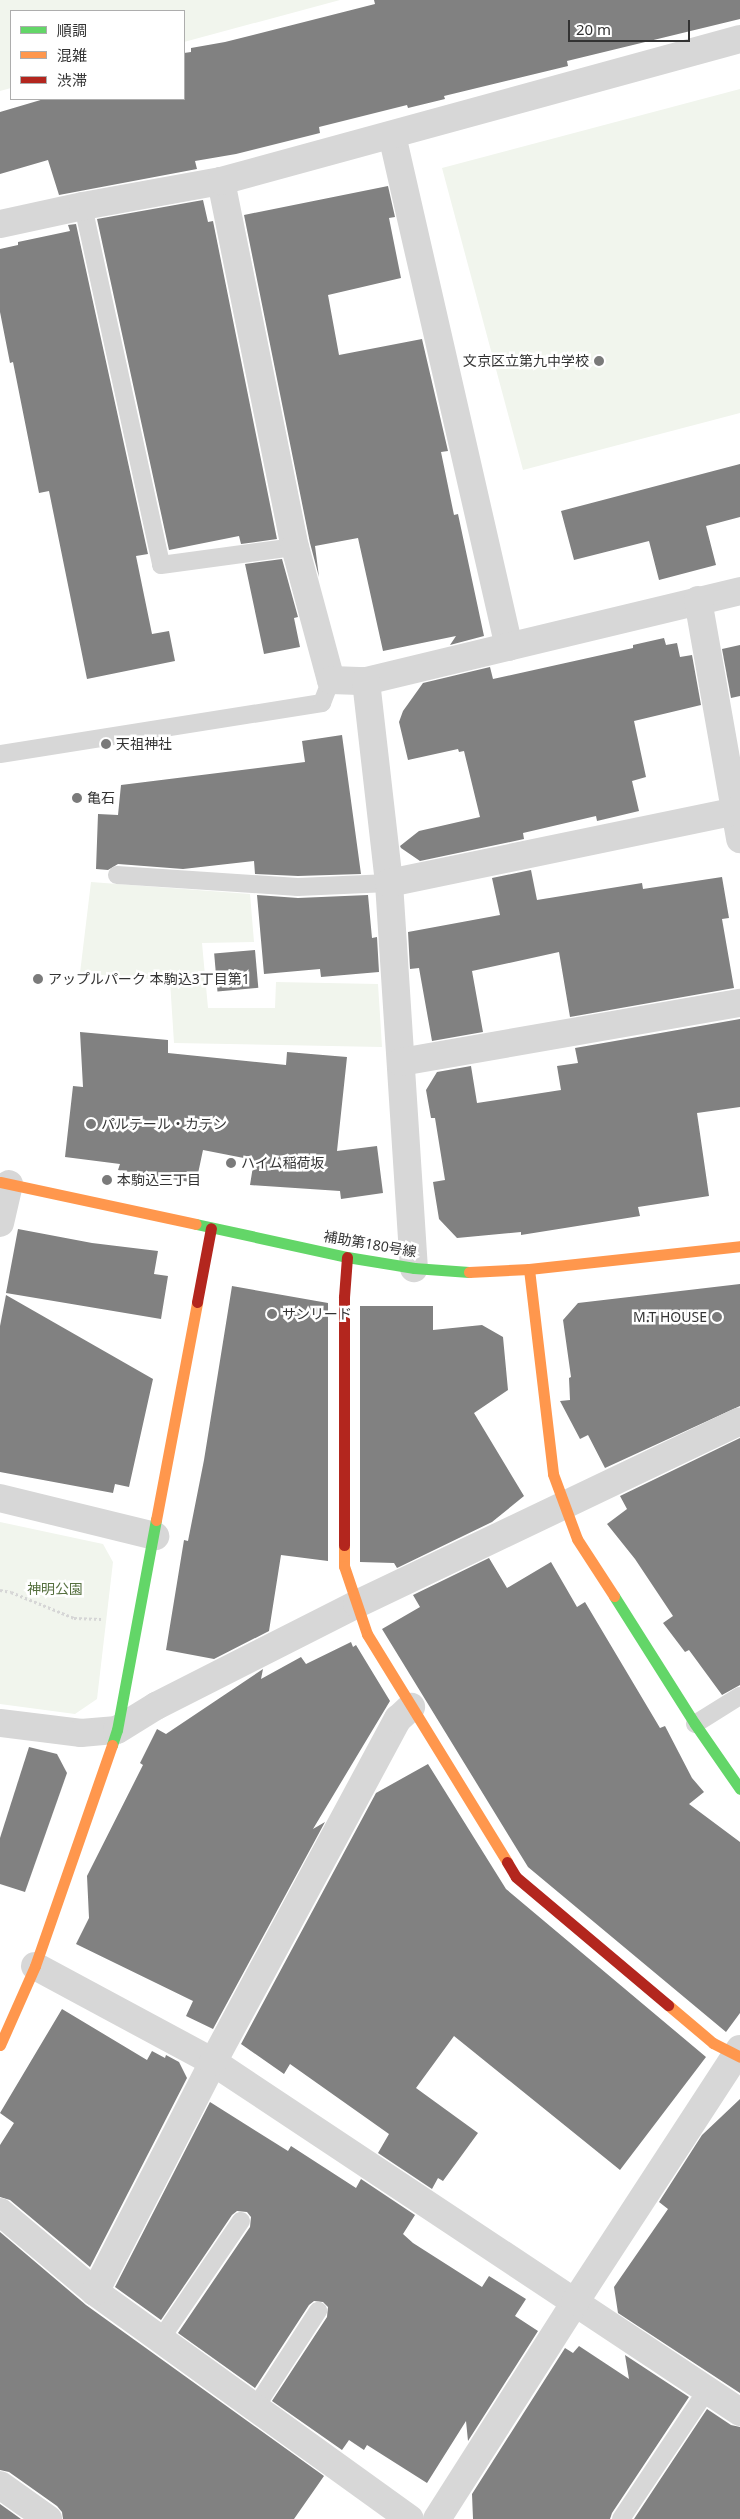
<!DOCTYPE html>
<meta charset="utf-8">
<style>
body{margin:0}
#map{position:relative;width:740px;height:2519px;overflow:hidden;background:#fff;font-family:"Noto Sans","Noto Sans JP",sans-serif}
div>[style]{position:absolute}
.green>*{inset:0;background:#f1f5ed}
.building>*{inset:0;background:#818181;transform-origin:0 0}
.path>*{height:3px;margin-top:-1.5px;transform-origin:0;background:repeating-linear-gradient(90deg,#d6d6d6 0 2.5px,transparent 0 5px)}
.lane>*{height:18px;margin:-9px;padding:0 9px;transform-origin:9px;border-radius:9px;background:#d7d7d7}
.street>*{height:28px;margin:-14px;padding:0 14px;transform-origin:14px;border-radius:14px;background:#d7d7d7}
.fast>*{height:11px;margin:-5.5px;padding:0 5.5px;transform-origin:5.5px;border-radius:5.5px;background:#63d668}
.slow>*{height:11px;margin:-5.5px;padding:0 5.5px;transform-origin:5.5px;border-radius:5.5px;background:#ff974d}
.jam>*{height:11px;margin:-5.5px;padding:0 5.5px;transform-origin:5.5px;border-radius:5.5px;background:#b3261e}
.dots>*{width:14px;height:14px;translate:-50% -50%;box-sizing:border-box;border:2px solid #fff;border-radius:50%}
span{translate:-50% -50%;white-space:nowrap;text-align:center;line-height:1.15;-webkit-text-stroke:5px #fff;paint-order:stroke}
.poi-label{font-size:14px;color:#333}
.right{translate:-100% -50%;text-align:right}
.left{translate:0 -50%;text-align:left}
.street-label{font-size:14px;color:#333}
.park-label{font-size:14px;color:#56703f}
.legend{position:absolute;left:10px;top:10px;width:175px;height:90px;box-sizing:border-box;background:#fff;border:1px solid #adadad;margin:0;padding:6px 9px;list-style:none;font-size:15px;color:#333}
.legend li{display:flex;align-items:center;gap:10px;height:25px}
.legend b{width:25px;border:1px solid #adadad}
.scale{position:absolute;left:568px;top:20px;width:122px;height:22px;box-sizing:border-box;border:2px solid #333;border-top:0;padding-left:6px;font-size:15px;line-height:18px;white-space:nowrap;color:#333;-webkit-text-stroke:4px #fff;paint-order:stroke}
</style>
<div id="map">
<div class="green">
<i style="clip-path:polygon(0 0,340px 0,184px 42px,184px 11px,11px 11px,11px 88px,0 91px)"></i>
<i style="clip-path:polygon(740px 89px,740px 413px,523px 470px,442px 168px)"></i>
<i style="clip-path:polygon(91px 882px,250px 894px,254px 942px,202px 943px,208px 1008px,275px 1008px,276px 982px,378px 984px,382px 1047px,174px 1043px,170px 981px,80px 973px)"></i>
<i style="clip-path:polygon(0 1522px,103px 1544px,113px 1562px,97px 1699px,75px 1714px,0 1704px)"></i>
</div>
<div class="building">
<i style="clip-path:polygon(374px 0,740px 0,740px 19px,567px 61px,568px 66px,444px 96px,445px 99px,408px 108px,407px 105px,319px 127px,320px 133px,236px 154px,195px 161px,197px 169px,59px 195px,48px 160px,0 174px,0 112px,44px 99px,184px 99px,184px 53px,191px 52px,191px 48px,225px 42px,375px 4px)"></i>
<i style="clip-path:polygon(388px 186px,395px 217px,389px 218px,401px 278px,328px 295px,339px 355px,422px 339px,448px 451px,441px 452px,454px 515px,458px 514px,484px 636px,450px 645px,456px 636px,383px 651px,358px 538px,315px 546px,319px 577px,310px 543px,244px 215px)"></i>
<i style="clip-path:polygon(203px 200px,208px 222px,213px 221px,277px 539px,241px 544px,239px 536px,169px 550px,97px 219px)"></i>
<i style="clip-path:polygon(76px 224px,148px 554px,136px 556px,152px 634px,169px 631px,175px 661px,87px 679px,49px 491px,39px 493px,13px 362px,10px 363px,0 312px,0 249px,18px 245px,18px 242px,70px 231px,68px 225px)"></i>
<i style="clip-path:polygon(740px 464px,740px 517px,706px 526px,716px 565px,659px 580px,649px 541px,574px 560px,561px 511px)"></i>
<i style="clip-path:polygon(282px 559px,298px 617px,294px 618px,300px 647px,264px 654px,245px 564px)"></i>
<i style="clip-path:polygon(664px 638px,666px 645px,677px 643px,680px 657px,692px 655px,701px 705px,634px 721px,646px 777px,632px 781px,639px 811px,597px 821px,596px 816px,523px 833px,524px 839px,420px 861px,401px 848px,400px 846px,419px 831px,480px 817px,464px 751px,459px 752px,458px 749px,408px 760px,399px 722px,403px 711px,423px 683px,490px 667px,493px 679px,633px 648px,633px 645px)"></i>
<i style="clip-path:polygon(740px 645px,740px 696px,731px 698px,722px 649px)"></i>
<i style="clip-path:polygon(342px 735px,361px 874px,298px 876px,255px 874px,254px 861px,183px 869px,118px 864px,108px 870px,96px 869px,98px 814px,118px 815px,121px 785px,305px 762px,302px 741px)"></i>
<i style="clip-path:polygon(531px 870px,537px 900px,642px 883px,643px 889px,722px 877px,729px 918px,722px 919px,734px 988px,570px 1017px,559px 952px,472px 971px,483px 1032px,432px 1041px,419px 968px,410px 969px,408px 932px,500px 915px,492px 878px)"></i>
<i style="clip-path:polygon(257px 895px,298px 898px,368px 895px,372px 938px,377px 937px,379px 972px,321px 977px,320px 969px,264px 974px)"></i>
<i style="left:255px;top:950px;width:38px;height:41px;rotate:85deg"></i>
<i style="clip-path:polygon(740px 1019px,740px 1107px,697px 1113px,709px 1196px,638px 1207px,640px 1216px,521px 1235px,521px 1232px,457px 1238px,439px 1219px,433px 1182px,445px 1180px,435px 1118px,431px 1118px,426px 1090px,437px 1072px,471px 1066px,477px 1103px,561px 1090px,557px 1066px,578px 1063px,575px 1048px)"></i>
<i style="clip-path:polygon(80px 1032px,168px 1040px,168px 1053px,286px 1065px,287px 1052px,347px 1057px,337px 1151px,377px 1146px,383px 1193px,341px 1199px,340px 1191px,250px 1185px,254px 1160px,203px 1150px,196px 1183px,118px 1170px,120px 1164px,65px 1157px,73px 1086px,83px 1087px)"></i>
<i style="clip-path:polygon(18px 1229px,92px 1243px,158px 1251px,154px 1274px,168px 1276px,161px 1319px,6px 1293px)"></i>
<i style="clip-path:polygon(740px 1284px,740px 1406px,605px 1468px,588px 1435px,580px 1439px,560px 1401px,570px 1400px,569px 1378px,571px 1377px,563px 1320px,578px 1303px)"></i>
<i style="clip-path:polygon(232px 1286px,328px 1303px,328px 1561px,281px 1555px,269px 1631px,214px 1659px,166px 1650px,184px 1540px,188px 1541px,204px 1460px)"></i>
<i style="clip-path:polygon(6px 1295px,153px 1379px,129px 1487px,115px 1484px,113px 1493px,0 1472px,0 1326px)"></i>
<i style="clip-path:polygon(360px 1306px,433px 1306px,433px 1330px,482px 1325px,503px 1337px,508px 1390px,474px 1413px,524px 1496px,492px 1522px,397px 1568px,394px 1563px,360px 1562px)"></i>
<i style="clip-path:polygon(740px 1438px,740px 1685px,722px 1695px,689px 1650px,685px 1652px,663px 1623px,673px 1616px,635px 1559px,607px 1524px,627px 1509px,620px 1496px)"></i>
<i style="clip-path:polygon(489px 1558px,507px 1588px,551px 1562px,577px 1607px,585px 1602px,660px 1728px,665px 1726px,692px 1778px,704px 1792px,689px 1804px,740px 1842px,740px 2013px,726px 2032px,528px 1867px,382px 1629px,420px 1607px,413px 1595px)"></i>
<i style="clip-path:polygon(351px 1642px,353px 1647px,356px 1645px,390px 1701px,313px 1829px,325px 1822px,213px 2029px,186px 2016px,193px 2001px,76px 1944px,89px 1918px,87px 1876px,143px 1765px,140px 1763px,157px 1729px,166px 1734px,263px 1669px,261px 1679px,301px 1657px,306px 1664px)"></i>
<i style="clip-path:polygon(29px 1747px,57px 1754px,67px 1773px,25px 1892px,0 1884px,0 1838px)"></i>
<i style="clip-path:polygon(428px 1764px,506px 1889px,706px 2057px,620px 2170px,454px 2036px,416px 2088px,478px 2133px,443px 2181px,438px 2178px,432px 2189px,378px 2153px,389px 2134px,290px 2064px,284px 2074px,241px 2044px,376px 1793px)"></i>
<i style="clip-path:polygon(62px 2009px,147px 2060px,152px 2051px,165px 2058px,166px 2055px,179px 2062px,187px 2078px,90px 2267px,10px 2200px,0 2197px,0 2145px,14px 2123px,0 2113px)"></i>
<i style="clip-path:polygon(740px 2099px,740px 2393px,618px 2313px,614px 2287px,668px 2209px,659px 2202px,702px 2135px)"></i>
<i style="clip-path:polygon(210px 2102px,288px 2151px,291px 2146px,356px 2188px,361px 2179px,415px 2215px,403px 2234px,413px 2243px,482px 2287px,489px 2276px,526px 2299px,515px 2316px,538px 2331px,468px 2441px,466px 2421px,427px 2483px,367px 2445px,364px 2450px,349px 2440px,342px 2450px,272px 2401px,327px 2317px,328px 2307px,323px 2302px,314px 2301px,309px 2305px,255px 2388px,178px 2333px,250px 2227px,251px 2217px,247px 2212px,237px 2211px,232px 2215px,161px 2320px,115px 2287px)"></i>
<i style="clip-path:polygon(0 2232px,86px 2305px,324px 2476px,294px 2519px,63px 2519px,62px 2512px,57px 2506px,9px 2472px,0 2470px)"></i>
<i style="clip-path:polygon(579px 2346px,629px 2379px,625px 2355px,689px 2397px,612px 2513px,610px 2519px,473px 2519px,472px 2494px,565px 2348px,573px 2353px)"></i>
<i style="clip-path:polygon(707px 2409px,731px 2425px,740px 2427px,740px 2519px,634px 2519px)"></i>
<i style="clip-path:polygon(0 2504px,21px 2519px,0 2519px)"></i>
</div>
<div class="path">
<i style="left:0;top:1590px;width:11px;rotate:10deg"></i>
<i style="left:11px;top:1592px;width:68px;rotate:22.4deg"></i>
<i style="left:74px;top:1618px;width:27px;rotate:2deg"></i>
</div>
<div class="lane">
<i style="left:83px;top:206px;width:367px;rotate:77.7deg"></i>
<i style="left:161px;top:565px;width:135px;rotate:-7.7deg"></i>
<i style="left:0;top:754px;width:326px;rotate:-9deg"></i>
<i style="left:322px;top:703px;width:25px;rotate:-69deg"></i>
<i style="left:117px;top:875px;width:181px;rotate:3.8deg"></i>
<i style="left:298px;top:887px;width:91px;rotate:-2.5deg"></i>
<i style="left:695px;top:1724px;width:53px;rotate:-31.9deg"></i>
<i style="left:160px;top:2340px;width:144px;rotate:-55.8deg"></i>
<i style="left:255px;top:2408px;width:116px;rotate:-57deg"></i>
<i style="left:621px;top:2519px;width:155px;rotate:-56.3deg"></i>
</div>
<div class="street">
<i style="left:392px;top:135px;width:525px;rotate:77.13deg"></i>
<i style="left:221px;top:181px;width:373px;rotate:78.6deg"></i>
<i style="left:295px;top:547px;width:138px;rotate:74.9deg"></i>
<i style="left:331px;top:680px;width:35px;rotate:2deg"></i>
<i style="left:366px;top:681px;width:385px;rotate:-13.5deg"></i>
<i style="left:0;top:224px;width:85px;rotate:-12.2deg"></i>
<i style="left:83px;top:206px;width:140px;rotate:-10.3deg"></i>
<i style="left:221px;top:181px;width:538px;rotate:-15.3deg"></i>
<i style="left:698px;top:600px;width:243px;rotate:80deg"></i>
<i style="left:366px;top:681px;width:203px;rotate:83.5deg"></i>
<i style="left:389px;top:883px;width:386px;rotate:86.3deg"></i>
<i style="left:389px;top:883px;width:359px;rotate:-11.7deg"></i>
<i style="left:401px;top:1062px;width:344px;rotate:-9.9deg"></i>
<i style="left:0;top:1223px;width:40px;rotate:-77deg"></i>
<i style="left:0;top:1498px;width:160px;rotate:13.8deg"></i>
<i style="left:0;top:1723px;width:82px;rotate:7deg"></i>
<i style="left:81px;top:1733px;width:36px;rotate:-5deg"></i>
<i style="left:117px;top:1730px;width:46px;rotate:-31.6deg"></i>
<i style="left:156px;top:1706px;width:225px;rotate:-26.9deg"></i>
<i style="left:357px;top:1604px;width:424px;rotate:-25.5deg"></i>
<i style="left:35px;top:1966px;width:202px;rotate:28.3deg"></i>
<i style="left:213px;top:2062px;width:633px;rotate:33.59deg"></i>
<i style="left:0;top:2212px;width:124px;rotate:40.1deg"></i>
<i style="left:95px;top:2292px;width:388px;rotate:35.8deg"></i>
<i style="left:95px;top:2292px;width:259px;rotate:-62.8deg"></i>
<i style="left:213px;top:2062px;width:390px;rotate:-61.7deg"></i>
<i style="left:398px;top:1719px;width:18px;rotate:-43deg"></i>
<i style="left:0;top:2485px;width:59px;rotate:35.3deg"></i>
<i style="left:437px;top:2519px;width:257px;rotate:-57.5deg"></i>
<i style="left:575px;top:2302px;width:302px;rotate:-56.9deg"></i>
</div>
<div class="fast">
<i style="left:196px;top:1224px;width:155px;rotate:12.3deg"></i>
<i style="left:347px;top:1257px;width:68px;rotate:9.3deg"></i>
<i style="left:414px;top:1268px;width:55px;rotate:4.2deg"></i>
<i style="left:614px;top:1596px;width:151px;rotate:57.7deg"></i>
<i style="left:695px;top:1724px;width:79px;rotate:55.3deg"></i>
<i style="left:112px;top:1745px;width:16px;rotate:-72deg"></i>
<i style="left:117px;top:1730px;width:214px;rotate:-79.5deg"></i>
</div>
<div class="slow">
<i style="left:0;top:1182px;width:200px;rotate:12.1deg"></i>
<i style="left:529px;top:1269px;width:206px;rotate:83.3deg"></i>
<i style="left:553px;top:1474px;width:69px;rotate:69.7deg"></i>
<i style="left:577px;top:1539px;width:68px;rotate:57deg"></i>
<i style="left:469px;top:1272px;width:60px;rotate:-2.9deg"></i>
<i style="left:529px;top:1269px;width:212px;rotate:-6.2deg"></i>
<i style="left:156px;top:1520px;width:222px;rotate:-79.3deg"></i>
<i style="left:344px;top:1545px;width:21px;rotate:90deg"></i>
<i style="left:344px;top:1566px;width:72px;rotate:71.3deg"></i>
<i style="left:367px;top:1634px;width:268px;rotate:58.4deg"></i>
<i style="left:668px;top:2005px;width:59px;rotate:40.2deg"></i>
<i style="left:713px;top:2043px;width:30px;rotate:27deg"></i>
<i style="left:0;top:2045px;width:86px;rotate:-66.1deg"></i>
<i style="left:35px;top:1966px;width:234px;rotate:-70.8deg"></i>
</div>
<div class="jam">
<i style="left:197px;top:1302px;width:75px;rotate:-79.3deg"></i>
<i style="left:344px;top:1545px;width:248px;rotate:-90deg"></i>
<i style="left:344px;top:1297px;width:40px;rotate:-85.7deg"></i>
<i style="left:507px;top:1862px;width:17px;rotate:59deg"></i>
<i style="left:516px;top:1877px;width:199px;rotate:40.1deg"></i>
</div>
<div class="dots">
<i style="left:599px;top:361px;background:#7a7a7a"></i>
<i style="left:106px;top:744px;background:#7a7a7a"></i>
<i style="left:77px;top:798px;background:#7a7a7a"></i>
<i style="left:38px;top:979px;background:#7a7a7a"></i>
<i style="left:91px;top:1124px;background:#7a7a7a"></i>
<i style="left:231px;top:1163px;background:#7a7a7a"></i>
<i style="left:107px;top:1180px;background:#7a7a7a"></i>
<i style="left:272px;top:1314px;background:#7a7a7a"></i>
<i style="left:717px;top:1317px;background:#7a7a7a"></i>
</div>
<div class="poi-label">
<span class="right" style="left:589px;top:361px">文京区立第九中学校</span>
<span class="left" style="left:116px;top:744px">天祖神社</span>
<span class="left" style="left:87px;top:798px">亀石</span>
<span class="left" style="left:48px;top:979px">アップルパーク 本駒込3丁目第1</span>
<span class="left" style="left:101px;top:1124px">パルテール・カテン</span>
<span class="left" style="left:241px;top:1163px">ハイム稲荷坂</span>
<span class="left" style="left:117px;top:1180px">本駒込三丁目</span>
<span class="left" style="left:282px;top:1314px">サンリード</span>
<span class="right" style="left:707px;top:1317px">M.T HOUSE</span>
</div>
<div class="street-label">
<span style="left:370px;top:1244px;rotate:10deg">補助第180号線</span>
</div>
<div class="park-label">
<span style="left:55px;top:1589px">神明公園</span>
</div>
<ul class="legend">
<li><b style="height:6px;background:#63d668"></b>順調</li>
<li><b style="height:6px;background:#ff974d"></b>混雑</li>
<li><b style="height:6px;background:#b3261e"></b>渋滞</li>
</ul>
<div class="scale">20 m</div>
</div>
